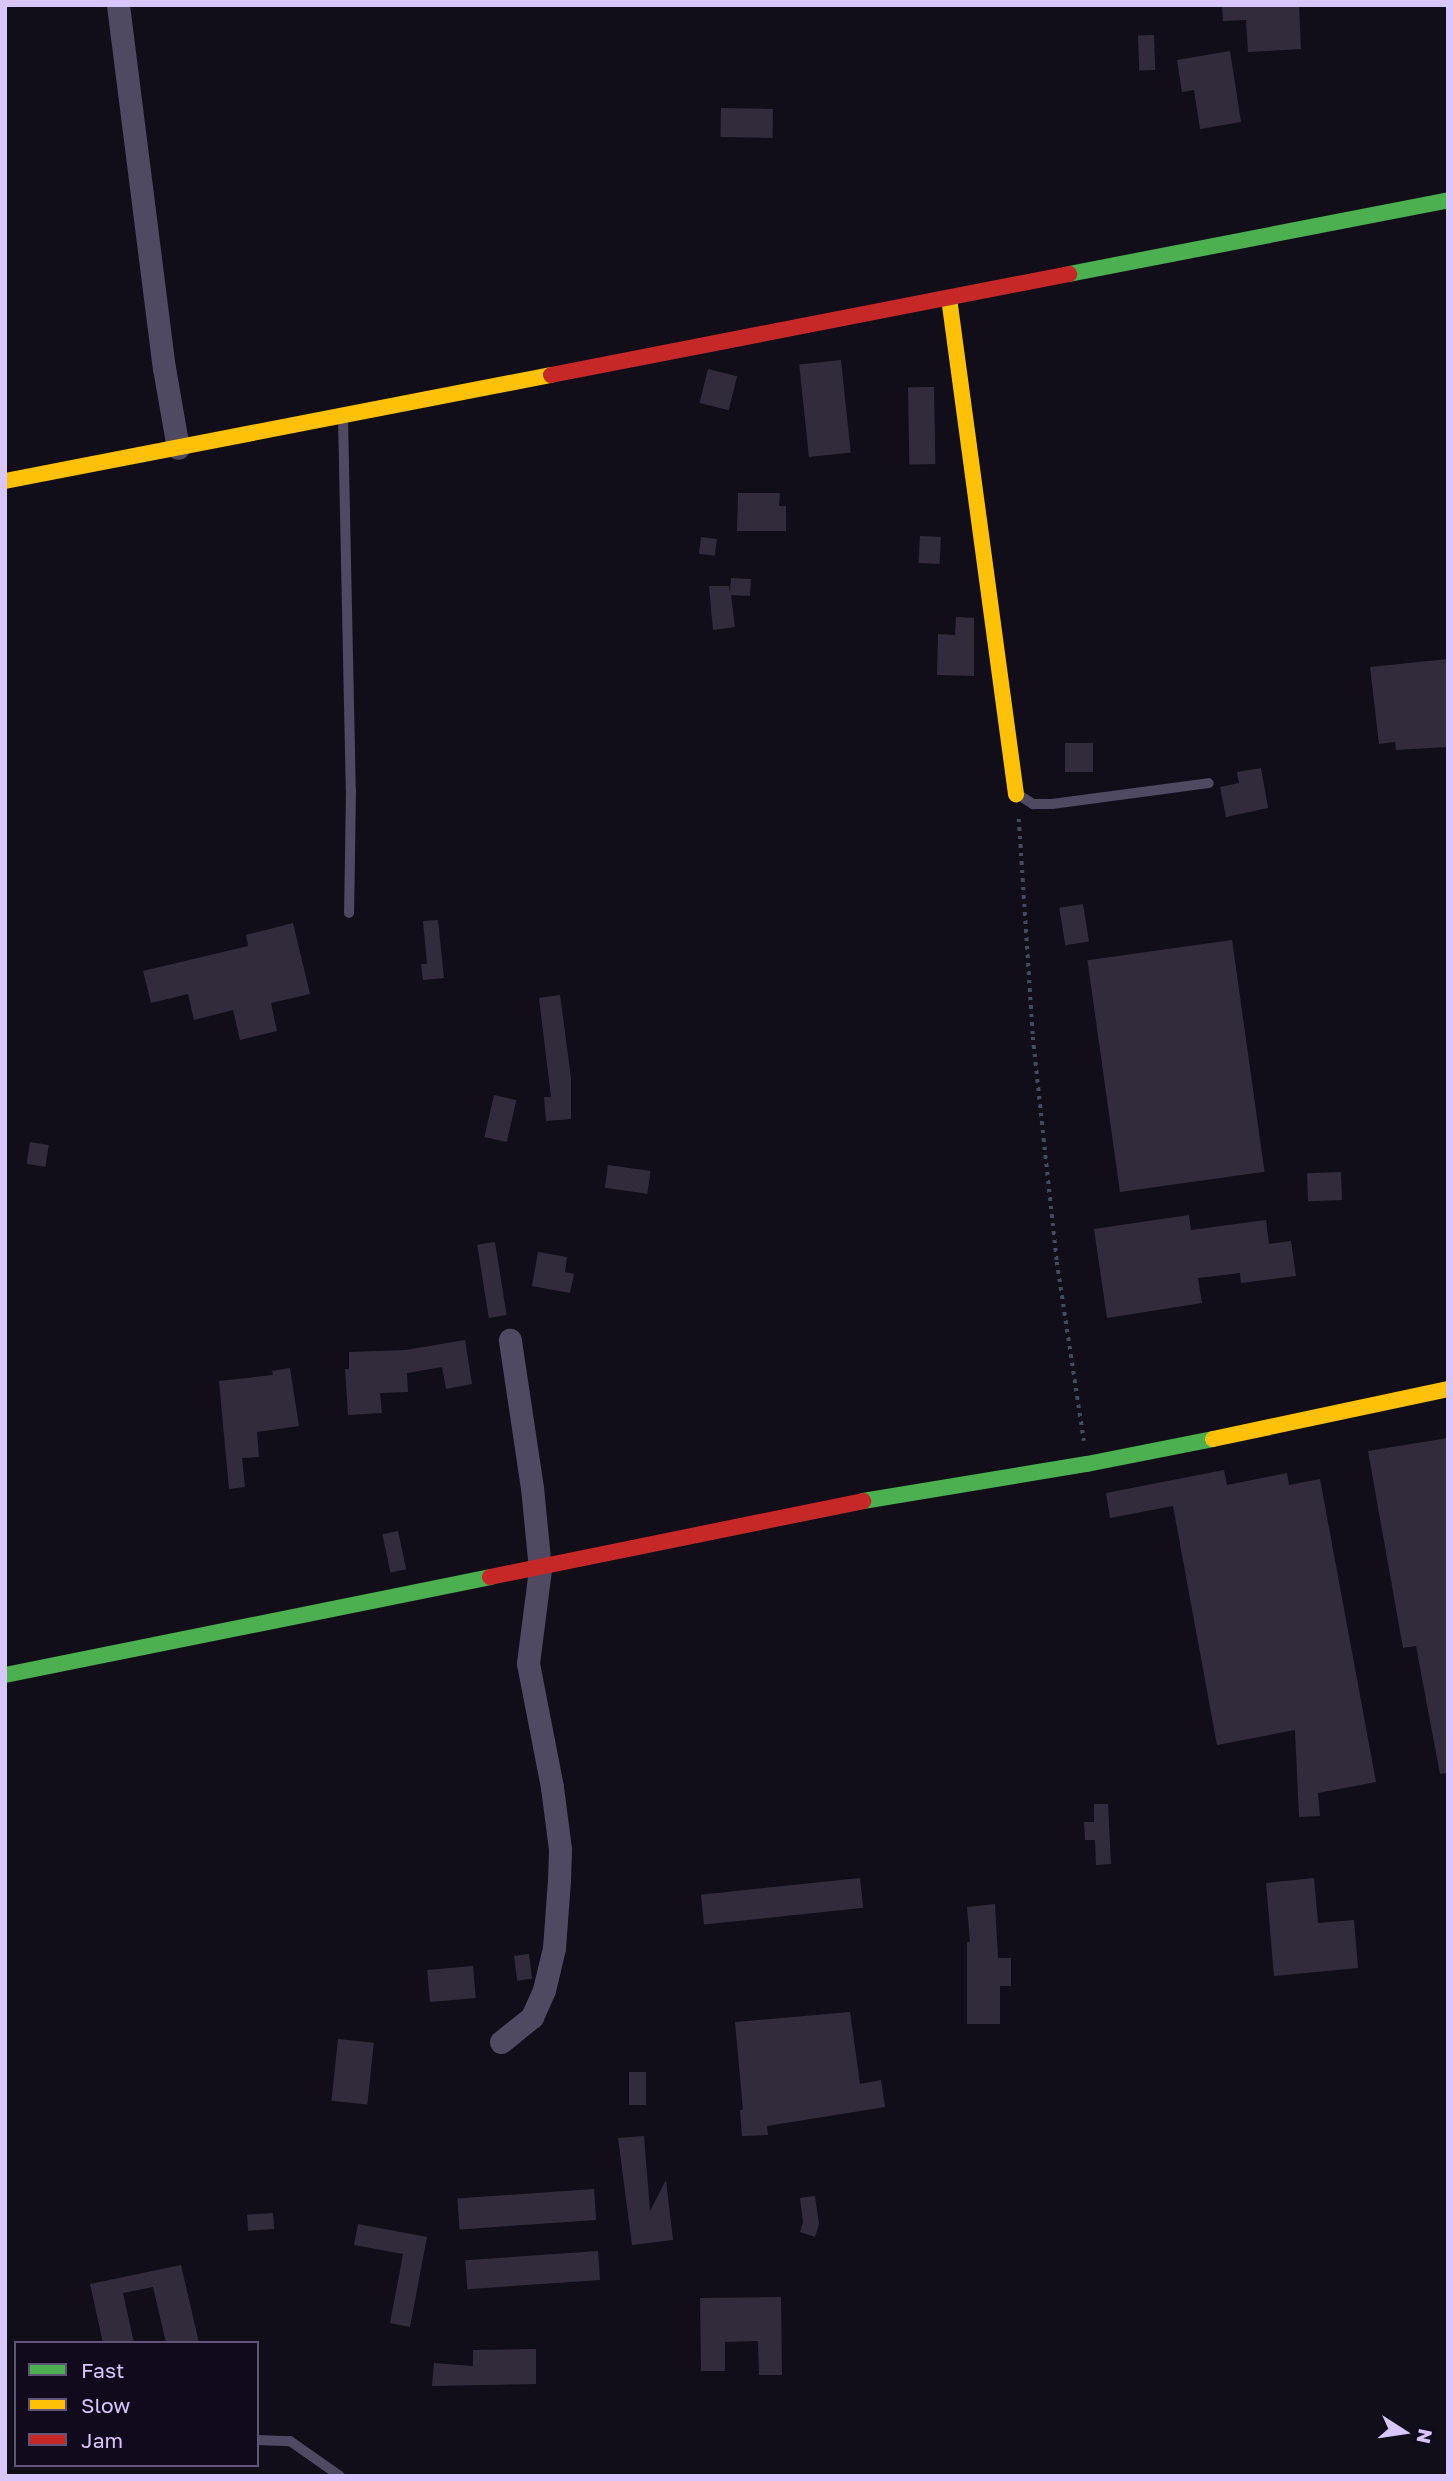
<!DOCTYPE html>
<style>
body{margin:0}
#map{position:relative;width:1453px;height:2481px;overflow:hidden;background:#120e19;font-family:"Golos Text",sans-serif}
div>[style]{position:absolute}
.building>*{inset:0;background:#322b3c;transform-origin:0 0}
.path>*{height:3.5px;margin-top:-1.75px;transform-origin:0;background:repeating-linear-gradient(90deg,#434c5d 0 3.5px,transparent 0 8.5px)}
.lane>*{height:10px;margin:-5px;padding:0 5px;transform-origin:5px;border-radius:5px;background:#4f4962}
.street>*{height:23px;margin:-11.5px;padding:0 11.5px;transform-origin:11.5px;border-radius:11.5px;background:#4f4962}
.fast>*{height:16px;margin:-8px;padding:0 8px;transform-origin:8px;border-radius:8px;background:#4caf50}
.slow>*{height:16px;margin:-8px;padding:0 8px;transform-origin:8px;border-radius:8px;background:#ffc107}
.jam>*{height:16px;margin:-8px;padding:0 8px;transform-origin:8px;border-radius:8px;background:#c62828}
span{translate:-50% -50%;white-space:nowrap;text-align:center;line-height:1.15;-webkit-text-stroke:7px #110a1d;paint-order:stroke}
.frame{position:absolute;inset:0;border:7px solid #d8c6ff;pointer-events:none}
.legend{position:absolute;left:14px;top:2341px;width:245px;height:126px;box-sizing:border-box;background:#110a1d;border:2px solid #615577;margin:0;padding:9px 12px;list-style:none;font-size:21px;color:#d8c6ff}
.legend li{display:flex;align-items:center;gap:14px;height:35px}
.legend b{width:35px;border:2px solid #615577}
.north{position:absolute;left:1369px;top:2397px;width:70px;height:70px;-webkit-text-stroke:5px #110a1d;paint-order:stroke;rotate:102deg;font-size:19px;font-weight:700;line-height:28px;text-align:center;color:#d8c6ff}
.north::after{content:'';display:block;margin:auto;width:24px;height:32px;background:#d8c6ff;clip-path:polygon(50% 0,100% 100%,50% 72%,0 100%)}
</style>
<div id="map">
<div class="building">
<i style="clip-path:polygon(1222px 5px,1299px 5px,1301px 49px,1248px 52px,1246px 20px,1223px 21px)"></i>
<i style="left:1154px;top:35px;width:35px;height:16px;rotate:88deg"></i>
<i style="clip-path:polygon(1230px 51px,1241px 122px,1200px 129px,1194px 90px,1182px 92px,1177px 60px)"></i>
<i style="left:721px;top:108px;width:52px;height:29px;rotate:1deg"></i>
<i style="left:841px;top:360px;width:93px;height:42px;rotate:84deg"></i>
<i style="left:708px;top:369px;width:30px;height:35px;rotate:14deg"></i>
<i style="left:934px;top:387px;width:77px;height:26px;rotate:89deg"></i>
<i style="clip-path:polygon(738px 493px,780px 493px,779px 506px,786px 506px,786px 531px,737px 531px)"></i>
<i style="left:920px;top:536px;width:21px;height:27px;rotate:3deg"></i>
<i style="left:701px;top:537px;width:16px;height:17px;rotate:7deg"></i>
<i style="clip-path:polygon(731px 578px,751px 579px,750px 596px,731px 595px,735px 627px,713px 630px,709px 586px,729px 586px,730px 593px)"></i>
<i style="clip-path:polygon(956px 617px,974px 618px,974px 676px,937px 675px,938px 634px,955px 635px)"></i>
<i style="clip-path:polygon(1448px 659px,1448px 747px,1396px 750px,1395px 742px,1379px 744px,1370px 667px)"></i>
<i style="left:1065px;top:743px;width:28px;height:29px"></i>
<i style="clip-path:polygon(1261px 768px,1268px 808px,1226px 817px,1220px 787px,1239px 783px,1237px 772px)"></i>
<i style="left:1083px;top:904px;width:38px;height:24px;rotate:81deg"></i>
<i style="clip-path:polygon(438px 920px,444px 978px,423px 980px,421px 964px,427px 964px,423px 921px)"></i>
<i style="clip-path:polygon(293px 923px,310px 994px,271px 1003px,277px 1031px,240px 1040px,233px 1010px,194px 1020px,188px 994px,151px 1003px,143px 971px,248px 946px,246px 935px)"></i>
<i style="left:1232px;top:940px;width:234px;height:146px;rotate:82deg"></i>
<i style="clip-path:polygon(560px 995px,571px 1078px,571px 1119px,546px 1121px,544px 1097px,551px 1097px,539px 998px)"></i>
<i style="left:494px;top:1095px;width:23px;height:43px;rotate:13deg"></i>
<i style="left:30px;top:1142px;width:19px;height:22px;rotate:9deg"></i>
<i style="left:608px;top:1165px;width:43px;height:23px;rotate:8deg"></i>
<i style="left:1341px;top:1172px;width:28px;height:34px;rotate:88deg"></i>
<i style="clip-path:polygon(1189px 1215px,1191px 1230px,1266px 1220px,1269px 1244px,1291px 1241px,1296px 1276px,1241px 1283px,1240px 1273px,1198px 1278px,1202px 1303px,1107px 1318px,1094px 1229px)"></i>
<i style="left:495px;top:1242px;width:74px;height:18px;rotate:81deg"></i>
<i style="clip-path:polygon(538px 1252px,567px 1257px,565px 1272px,574px 1274px,570px 1293px,532px 1286px)"></i>
<i style="clip-path:polygon(465px 1340px,472px 1384px,446px 1389px,442px 1367px,407px 1373px,408px 1392px,380px 1393px,382px 1413px,348px 1415px,345px 1369px,349px 1369px,349px 1352px,406px 1350px)"></i>
<i style="clip-path:polygon(290px 1368px,299px 1426px,257px 1432px,259px 1457px,242px 1458px,245px 1487px,229px 1489px,219px 1381px,273px 1375px,272px 1371px)"></i>
<i style="clip-path:polygon(1448px 1438px,1448px 1773px,1440px 1774px,1416px 1646px,1403px 1648px,1368px 1451px)"></i>
<i style="clip-path:polygon(1224px 1470px,1227px 1485px,1287px 1473px,1289px 1485px,1320px 1479px,1376px 1782px,1318px 1793px,1320px 1816px,1299px 1817px,1295px 1730px,1217px 1745px,1173px 1506px,1110px 1518px,1106px 1493px)"></i>
<i style="left:398px;top:1531px;width:39px;height:16px;rotate:78deg"></i>
<i style="clip-path:polygon(1094px 1804px,1108px 1804px,1111px 1864px,1096px 1865px,1095px 1840px,1085px 1840px,1084px 1822px,1094px 1822px)"></i>
<i style="left:860px;top:1878px;width:30px;height:160px;rotate:84deg"></i>
<i style="clip-path:polygon(1314px 1878px,1318px 1923px,1354px 1920px,1358px 1968px,1274px 1976px,1266px 1883px)"></i>
<i style="clip-path:polygon(995px 1904px,998px 1958px,1011px 1958px,1011px 1986px,1000px 1986px,1000px 2024px,967px 2024px,967px 1942px,970px 1942px,967px 1907px)"></i>
<i style="left:529px;top:1954px;width:25px;height:15px;rotate:83deg"></i>
<i style="left:473px;top:1966px;width:32px;height:46px;rotate:85deg"></i>
<i style="clip-path:polygon(850px 2012px,860px 2084px,881px 2080px,885px 2107px,767px 2126px,768px 2135px,742px 2136px,740px 2110px,743px 2110px,735px 2022px)"></i>
<i style="left:338px;top:2039px;width:36px;height:62px;rotate:6deg"></i>
<i style="left:646px;top:2072px;width:33px;height:17px;rotate:90deg"></i>
<i style="clip-path:polygon(644px 2136px,650px 2211px,666px 2180px,673px 2240px,632px 2245px,618px 2138px)"></i>
<i style="left:594px;top:2189px;width:31px;height:137px;rotate:86deg"></i>
<i style="clip-path:polygon(815px 2196px,819px 2224px,815px 2237px,800px 2232px,803px 2222px,800px 2198px)"></i>
<i style="left:273px;top:2213px;width:16px;height:26px;rotate:86deg"></i>
<i style="clip-path:polygon(358px 2224px,427px 2237px,410px 2327px,390px 2323px,403px 2254px,354px 2245px)"></i>
<i style="left:598px;top:2251px;width:29px;height:133px;rotate:86deg"></i>
<i style="clip-path:polygon(181px 2265px,199px 2343px,166px 2343px,153px 2287px,123px 2293px,134px 2343px,103px 2343px,90px 2284px)"></i>
<i style="clip-path:polygon(781px 2297px,782px 2375px,759px 2375px,758px 2341px,725px 2342px,725px 2371px,701px 2371px,700px 2298px)"></i>
<i style="clip-path:polygon(536px 2349px,536px 2384px,432px 2386px,434px 2363px,473px 2366px,473px 2350px)"></i>
</div>
<div class="path">
<i style="left:1019px;top:819px;width:218px;rotate:86.3deg"></i>
<i style="left:1033px;top:1037px;width:226px;rotate:83.9deg"></i>
<i style="left:1057px;top:1262px;width:181px;rotate:81.4deg"></i>
</div>
<div class="lane">
<i style="left:343px;top:418px;width:372px;rotate:88.8deg"></i>
<i style="left:351px;top:790px;width:123px;rotate:90.9deg"></i>
<i style="left:1019px;top:795px;width:17px;rotate:33deg"></i>
<i style="left:1033px;top:804px;width:19px"></i>
<i style="left:1052px;top:804px;width:158px;rotate:-7.6deg"></i>
<i style="left:257px;top:2440px;width:33px;rotate:2deg"></i>
<i style="left:290px;top:2441px;width:61px;rotate:35deg"></i>
</div>
<div class="street">
<i style="left:118px;top:5px;width:366px;rotate:82.8deg"></i>
<i style="left:164px;top:368px;width:81px;rotate:80.1deg"></i>
<i style="left:501px;top:2042px;width:40px;rotate:-39deg"></i>
<i style="left:532px;top:2017px;width:30px;rotate:-66deg"></i>
<i style="left:544px;top:1990px;width:43px;rotate:-76.6deg"></i>
<i style="left:554px;top:1948px;width:68px;rotate:-85.8deg"></i>
<i style="left:559px;top:1880px;width:31px;rotate:-88deg"></i>
<i style="left:560px;top:1849px;width:63px;rotate:-97.4deg"></i>
<i style="left:552px;top:1787px;width:126px;rotate:-101deg"></i>
<i style="left:528px;top:1663px;width:95px;rotate:-82.7deg"></i>
<i style="left:540px;top:1569px;width:81px;rotate:-95.6deg"></i>
<i style="left:532px;top:1488px;width:150px;rotate:-98.5deg"></i>
</div>
<div class="fast">
<i style="left:1069px;top:274px;width:386px;rotate:-11deg"></i>
<i style="left:863px;top:1501px;width:227px;rotate:-9.4deg"></i>
<i style="left:1087px;top:1464px;width:128px;rotate:-11.2deg"></i>
<i style="left:5px;top:1675px;width:495px;rotate:-11.4deg"></i>
</div>
<div class="slow">
<i style="left:949px;top:298px;width:501px;rotate:82.31deg"></i>
<i style="left:5px;top:481px;width:556px;rotate:-10.99deg"></i>
<i style="left:1213px;top:1439px;width:240px;rotate:-12deg"></i>
</div>
<div class="jam">
<i style="left:551px;top:375px;width:528px;rotate:-11.03deg"></i>
<i style="left:490px;top:1577px;width:381px;rotate:-11.5deg"></i>
</div>
<div class="frame"></div>
<ul class="legend">
<li><b style="height:9px;background:#4caf50"></b>Fast</li>
<li><b style="height:9px;background:#ffc107"></b>Slow</li>
<li><b style="height:9px;background:#c62828"></b>Jam</li>
</ul>
<div class="north">N</div>
</div>
